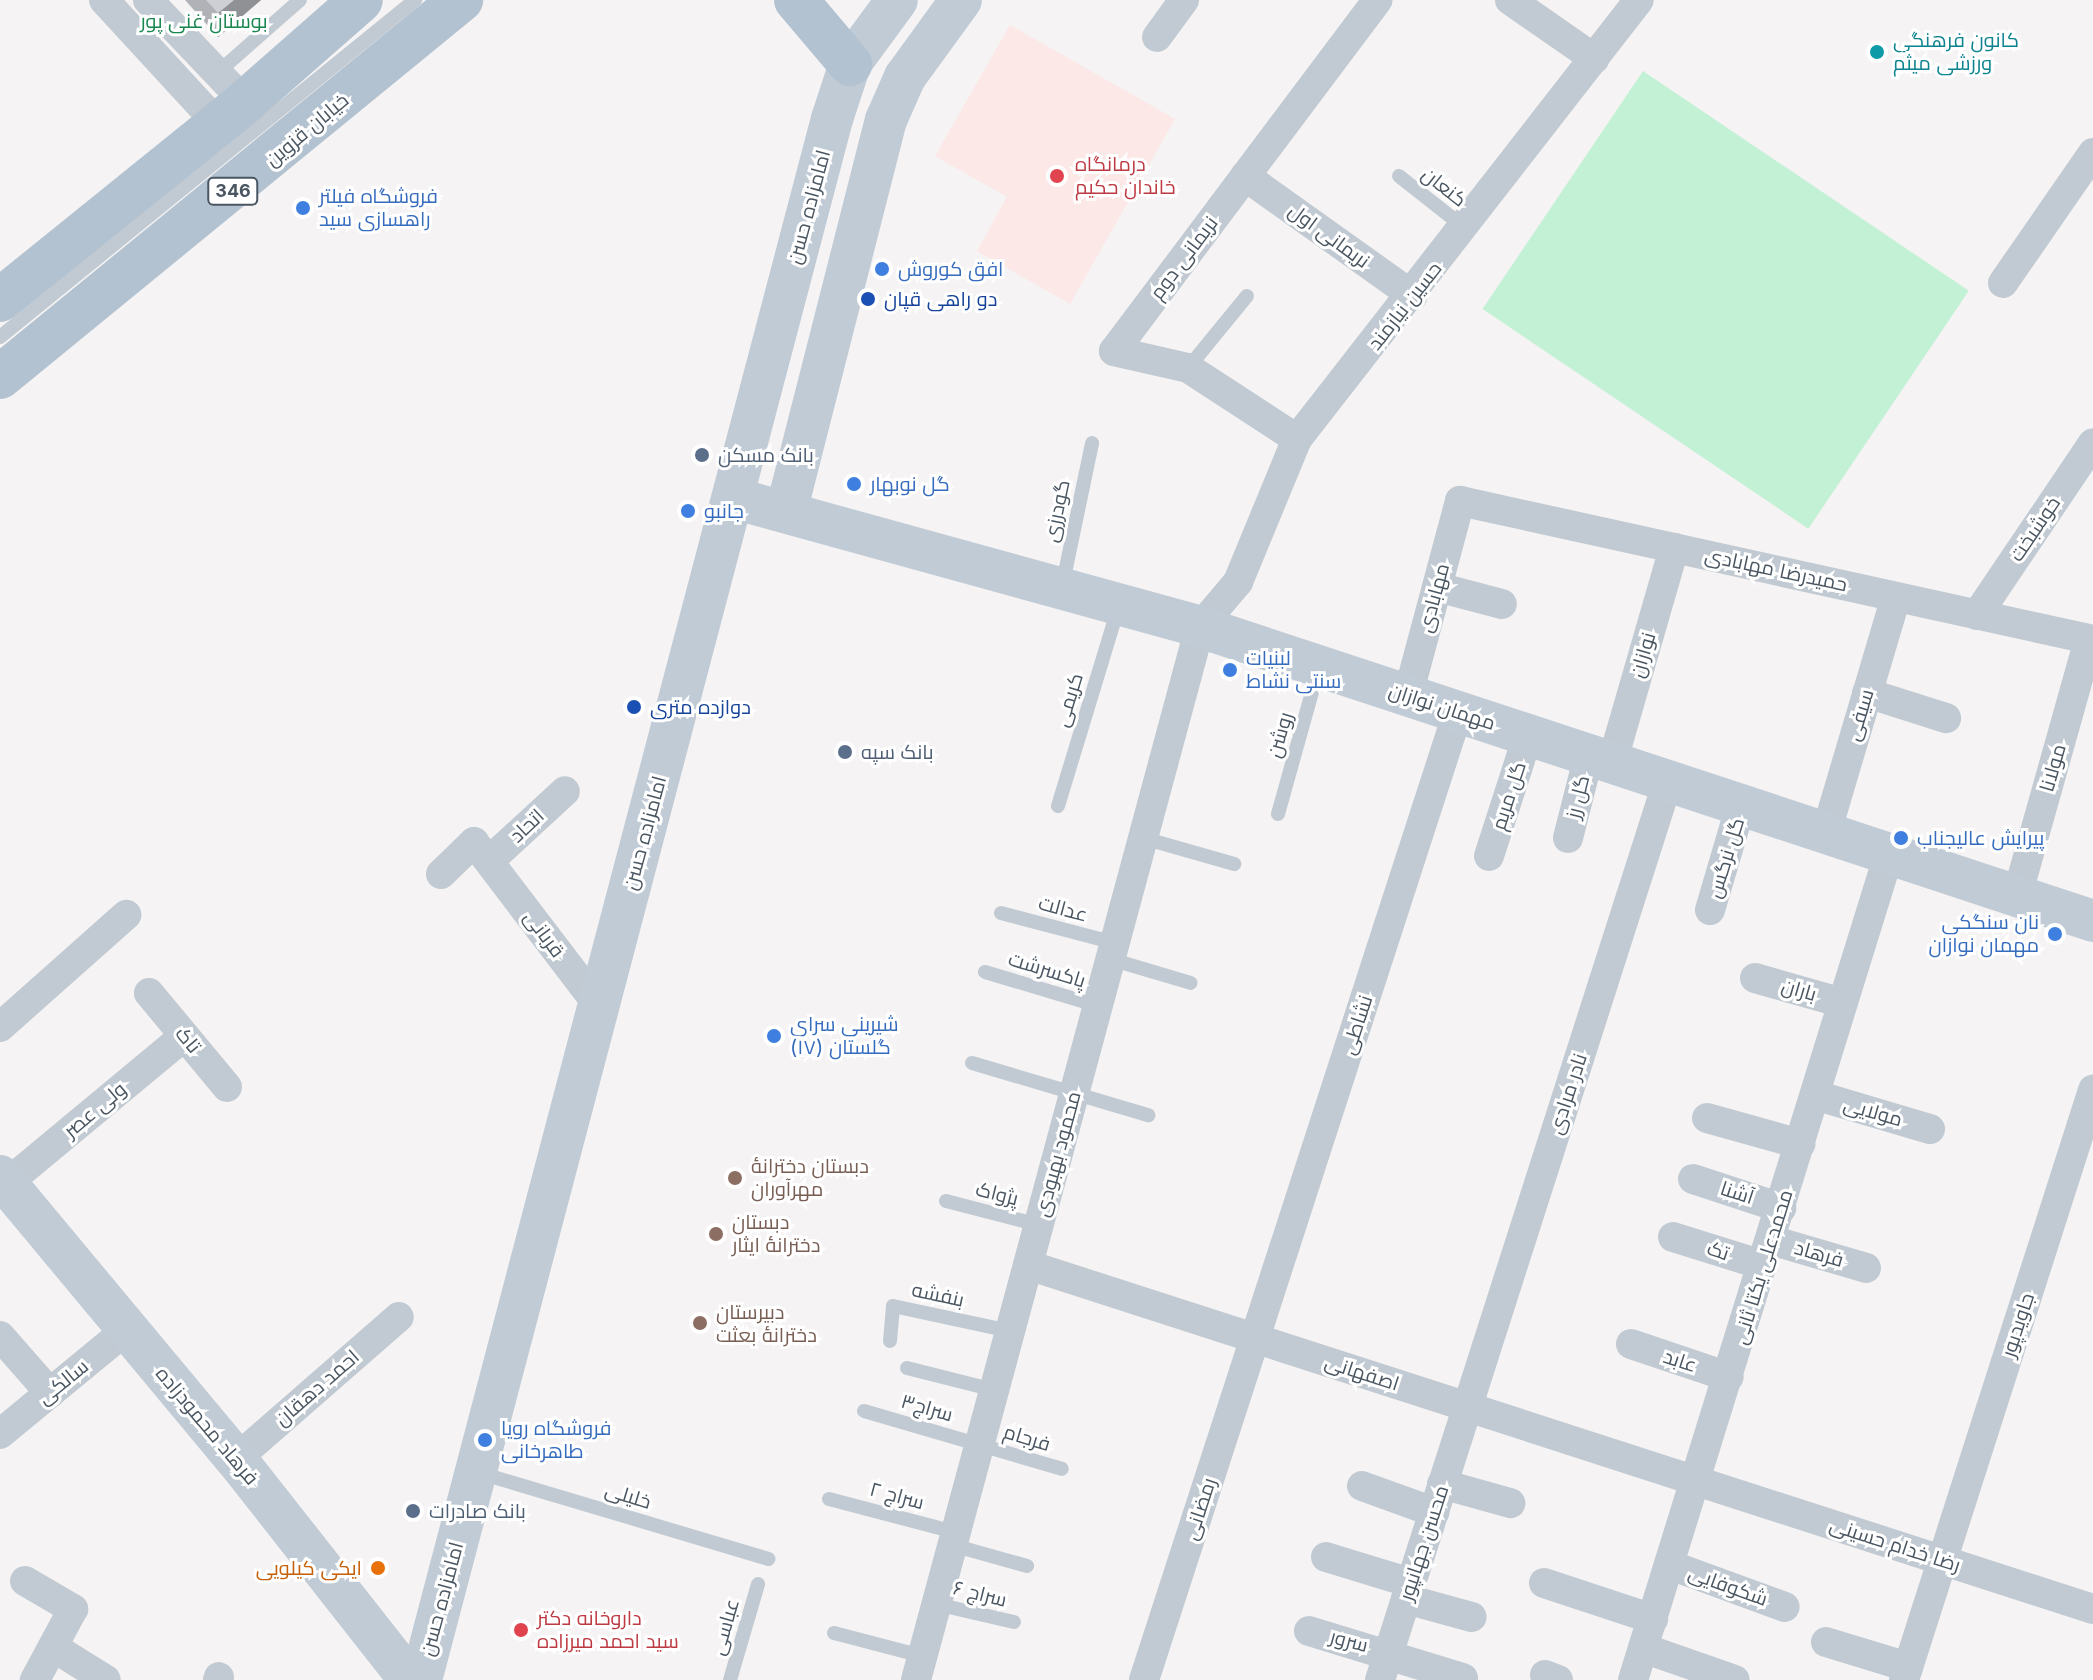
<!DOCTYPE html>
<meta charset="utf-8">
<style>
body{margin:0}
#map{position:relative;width:2093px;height:1680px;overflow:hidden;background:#f5f3f3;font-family:Inter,Cairo,sans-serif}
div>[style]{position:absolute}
.medical>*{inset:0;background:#fce8e6}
.green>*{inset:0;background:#c3f1d5;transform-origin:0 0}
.lane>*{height:14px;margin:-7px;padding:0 7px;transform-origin:7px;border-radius:7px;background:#c1cad2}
.street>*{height:30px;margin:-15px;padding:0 15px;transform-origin:15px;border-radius:15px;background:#c1cad2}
.secondary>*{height:42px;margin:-21px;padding:0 21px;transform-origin:21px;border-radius:21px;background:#c1cbd6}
.primary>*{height:44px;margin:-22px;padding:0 22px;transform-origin:22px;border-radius:22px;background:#b3c2d1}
.wall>*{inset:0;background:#b0b2b7}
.shaded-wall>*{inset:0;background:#909195}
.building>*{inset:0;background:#cdcfd5}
.dots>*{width:22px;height:22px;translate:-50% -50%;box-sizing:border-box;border:4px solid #fff;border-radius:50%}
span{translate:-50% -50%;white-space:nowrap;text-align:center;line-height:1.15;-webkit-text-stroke:6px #fff;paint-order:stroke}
.shield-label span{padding:2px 6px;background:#fff;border:2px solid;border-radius:6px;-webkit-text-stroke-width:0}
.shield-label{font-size:18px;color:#4a5661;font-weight:700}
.park-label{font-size:20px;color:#17864f}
.culture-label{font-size:20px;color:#0d838f}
.left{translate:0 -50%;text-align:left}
.street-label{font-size:20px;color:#4a5661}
.health-label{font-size:20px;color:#be3a42}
.shop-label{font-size:20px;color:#366cbe}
.right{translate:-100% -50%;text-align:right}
.transit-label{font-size:20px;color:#164399}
.service-label{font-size:20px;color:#4e5e75}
.education-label{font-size:20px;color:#785e54}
.food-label{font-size:20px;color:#c56008}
</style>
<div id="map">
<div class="medical">
<i style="clip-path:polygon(1010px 25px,1175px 119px,1070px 304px,977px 251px,1007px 197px,935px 156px)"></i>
</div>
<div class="green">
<i style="left:1643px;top:71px;width:393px;height:287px;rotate:34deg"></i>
</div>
<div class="lane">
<i style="left:216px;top:74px;width:112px;rotate:-41.4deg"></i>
<i style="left:1399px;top:176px;width:84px;rotate:38.2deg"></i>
<i style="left:0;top:337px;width:535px;rotate:-39.08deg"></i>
<i style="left:1188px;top:368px;width:93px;rotate:-50.7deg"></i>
<i style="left:1062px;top:587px;width:147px;rotate:-78.2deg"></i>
<i style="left:1058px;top:806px;width:207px;rotate:-73.1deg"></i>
<i style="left:1278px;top:814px;width:148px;rotate:-74.4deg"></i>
<i style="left:1143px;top:838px;width:95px;rotate:15.9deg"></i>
<i style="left:1001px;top:913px;width:118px;rotate:14.7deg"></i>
<i style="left:1110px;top:959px;width:84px;rotate:16.5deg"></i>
<i style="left:985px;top:972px;width:118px;rotate:16.7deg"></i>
<i style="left:972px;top:1063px;width:184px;rotate:16.5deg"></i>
<i style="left:946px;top:1201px;width:96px;rotate:14.5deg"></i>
<i style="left:890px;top:1341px;width:35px;rotate:-85deg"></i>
<i style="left:893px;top:1306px;width:120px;rotate:12.1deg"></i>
<i style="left:907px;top:1368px;width:90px;rotate:14.2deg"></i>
<i style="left:864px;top:1411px;width:206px;rotate:16.3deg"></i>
<i style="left:480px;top:1473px;width:301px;rotate:16.6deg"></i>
<i style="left:829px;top:1499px;width:130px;rotate:14.7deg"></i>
<i style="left:952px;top:1545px;width:78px;rotate:15.6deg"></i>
<i style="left:936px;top:1604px;width:80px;rotate:13deg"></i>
<i style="left:834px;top:1633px;width:91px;rotate:14.6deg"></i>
<i style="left:730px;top:1680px;width:100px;rotate:-73.7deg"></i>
</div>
<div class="street">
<i style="left:104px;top:0;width:168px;rotate:47.4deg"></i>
<i style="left:148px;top:0;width:141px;rotate:46.4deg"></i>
<i style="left:1510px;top:0;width:103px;rotate:34.8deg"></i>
<i style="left:1157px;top:37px;width:46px;rotate:-53.9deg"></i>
<i style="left:1245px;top:176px;width:206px;rotate:35.5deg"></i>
<i style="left:2003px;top:283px;width:158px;rotate:-55.3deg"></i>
<i style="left:1297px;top:439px;width:130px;rotate:-146.9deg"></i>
<i style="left:1188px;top:368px;width:76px;rotate:-167.1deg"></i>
<i style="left:1114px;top:351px;width:439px;rotate:-53.1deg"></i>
<i style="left:1437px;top:587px;width:67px;rotate:14.7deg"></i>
<i style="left:1977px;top:615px;width:207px;rotate:-56deg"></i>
<i style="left:1867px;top:693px;width:83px;rotate:17.6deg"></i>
<i style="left:1408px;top:695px;width:201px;rotate:-75deg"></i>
<i style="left:1460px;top:501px;width:648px;rotate:12.38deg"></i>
<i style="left:1612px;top:763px;width:224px;rotate:-73.9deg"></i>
<i style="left:1826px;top:833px;width:246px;rotate:-73.5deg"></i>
<i style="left:1568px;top:838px;width:86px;rotate:-75.8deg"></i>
<i style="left:1489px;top:856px;width:127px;rotate:-72.1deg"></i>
<i style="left:489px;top:861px;width:103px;rotate:-42.6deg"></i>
<i style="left:441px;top:874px;width:46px;rotate:-44.1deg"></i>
<i style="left:474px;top:842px;width:206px;rotate:52.7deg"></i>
<i style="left:2017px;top:896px;width:266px;rotate:-74.3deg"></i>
<i style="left:1710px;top:910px;width:109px;rotate:-73.6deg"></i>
<i style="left:1755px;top:978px;width:91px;rotate:15.9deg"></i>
<i style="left:149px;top:993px;width:122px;rotate:50.3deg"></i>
<i style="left:0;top:1027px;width:169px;rotate:-41.6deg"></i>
<i style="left:1815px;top:1095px;width:120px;rotate:16.5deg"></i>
<i style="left:1707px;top:1118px;width:97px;rotate:15.6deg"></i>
<i style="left:1693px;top:1179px;width:93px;rotate:18.2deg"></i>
<i style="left:0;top:1189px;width:239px;rotate:-39.7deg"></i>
<i style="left:1673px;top:1237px;width:94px;rotate:17.3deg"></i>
<i style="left:1771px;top:1240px;width:99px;rotate:16.4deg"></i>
<i style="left:1028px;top:1265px;width:1119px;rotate:17.9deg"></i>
<i style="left:0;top:1336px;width:76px;rotate:48.7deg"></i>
<i style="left:1631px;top:1344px;width:103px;rotate:18.6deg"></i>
<i style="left:0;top:1434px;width:163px;rotate:-39.5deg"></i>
<i style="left:236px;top:1459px;width:216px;rotate:-41.1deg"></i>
<i style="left:1442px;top:1484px;width:71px;rotate:15.6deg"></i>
<i style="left:1362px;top:1486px;width:77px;rotate:19.9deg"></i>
<i style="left:1326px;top:1557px;width:89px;rotate:17deg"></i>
<i style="left:1670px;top:1565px;width:122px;rotate:20.1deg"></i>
<i style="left:25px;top:1581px;width:56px;rotate:30.3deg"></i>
<i style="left:73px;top:1609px;width:81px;rotate:118.2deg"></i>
<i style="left:1544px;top:1583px;width:115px;rotate:18.3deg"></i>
<i style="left:1406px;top:1599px;width:68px;rotate:15.3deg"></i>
<i style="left:1309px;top:1631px;width:161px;rotate:17deg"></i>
<i style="left:1826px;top:1642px;width:86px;rotate:17deg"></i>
<i style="left:53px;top:1647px;width:62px;rotate:31.9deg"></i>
<i style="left:1643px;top:1648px;width:97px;rotate:19.2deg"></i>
<i style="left:1545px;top:1675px;width:14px;rotate:21deg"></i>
<i style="left:218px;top:1680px;width:3px;rotate:-72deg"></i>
<i style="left:916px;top:1680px;width:1091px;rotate:-74.91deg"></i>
<i style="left:1200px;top:627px;width:59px;rotate:-49.8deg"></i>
<i style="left:1238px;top:582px;width:155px;rotate:-67.6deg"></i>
<i style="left:1297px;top:439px;width:556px;rotate:-52.08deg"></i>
<i style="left:1144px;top:1680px;width:1018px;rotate:-72.03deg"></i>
<i style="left:1380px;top:1680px;width:944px;rotate:-72.24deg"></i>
<i style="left:1633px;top:1680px;width:865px;rotate:-72.78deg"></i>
<i style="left:1904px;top:1680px;width:620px;rotate:-72.24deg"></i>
</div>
<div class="secondary">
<i style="left:733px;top:498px;width:484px;rotate:15.4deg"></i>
<i style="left:1200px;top:627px;width:940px;rotate:18.22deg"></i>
<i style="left:786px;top:512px;width:405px;rotate:-75.7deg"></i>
<i style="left:886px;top:120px;width:47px;rotate:-66.2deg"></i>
<i style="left:905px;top:77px;width:95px;rotate:-54deg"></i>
<i style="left:0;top:1176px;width:368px;rotate:50.2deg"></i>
<i style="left:236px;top:1459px;width:281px;rotate:51.8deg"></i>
<i style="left:421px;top:1680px;width:1614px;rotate:-75.25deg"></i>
<i style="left:832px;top:119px;width:58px;rotate:-71.9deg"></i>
<i style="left:850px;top:64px;width:79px;rotate:-53.7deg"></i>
</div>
<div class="primary">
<i style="left:796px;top:0;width:84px;rotate:49.8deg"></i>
<i style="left:0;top:300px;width:315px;rotate:-38.9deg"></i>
<i style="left:245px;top:102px;width:154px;rotate:-41.3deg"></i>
<i style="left:0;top:377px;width:596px;rotate:-39.28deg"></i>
</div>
<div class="wall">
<i style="clip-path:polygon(185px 0,261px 0,218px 37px)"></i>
</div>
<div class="shaded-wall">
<i style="clip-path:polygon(234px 0,261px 0,218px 37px,218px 13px)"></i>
</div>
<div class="building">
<i style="clip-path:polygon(206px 0,234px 0,218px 13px)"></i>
</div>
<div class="dots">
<i style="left:1877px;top:52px;background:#0f9aa8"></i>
<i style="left:1057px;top:176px;background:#e0444e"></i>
<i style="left:303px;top:208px;background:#3f7fe0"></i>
<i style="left:882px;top:269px;background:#3f7fe0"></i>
<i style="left:868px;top:299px;background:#1a4fb4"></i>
<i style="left:702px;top:455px;background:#5c6f8a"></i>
<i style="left:854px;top:484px;background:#3f7fe0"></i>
<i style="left:688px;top:511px;background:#3f7fe0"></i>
<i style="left:1230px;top:670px;background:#3f7fe0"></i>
<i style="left:634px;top:707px;background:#1a4fb4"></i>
<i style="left:845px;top:752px;background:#5c6f8a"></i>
<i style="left:1901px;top:838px;background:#3f7fe0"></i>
<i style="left:2055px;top:934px;background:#3f7fe0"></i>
<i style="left:774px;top:1036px;background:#3f7fe0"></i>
<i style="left:735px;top:1178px;background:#8d6e63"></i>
<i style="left:716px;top:1234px;background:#8d6e63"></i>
<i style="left:700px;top:1323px;background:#8d6e63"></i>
<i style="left:485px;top:1440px;background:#3f7fe0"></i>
<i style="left:413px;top:1511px;background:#5c6f8a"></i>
<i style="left:378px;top:1568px;background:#e8710a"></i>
<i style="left:521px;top:1630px;background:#e0444e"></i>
</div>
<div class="shield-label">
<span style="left:233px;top:191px">346</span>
</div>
<div class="park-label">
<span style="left:204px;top:21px">بوستان غنی پور</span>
</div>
<div class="culture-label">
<span class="left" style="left:1893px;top:52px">کانون فرهنگی<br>ورزشی میثم</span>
</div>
<div class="street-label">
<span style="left:307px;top:130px;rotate:-40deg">خیابان قزوین</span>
<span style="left:1444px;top:187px;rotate:38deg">کنعان</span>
<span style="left:809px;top:207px;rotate:-75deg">امامزاده حسن</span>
<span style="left:1329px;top:236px;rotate:36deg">نریمانی اول</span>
<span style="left:1184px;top:258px;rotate:-53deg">نریمانی دوم</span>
<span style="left:1405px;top:306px;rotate:-52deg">حسین نیازمند</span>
<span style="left:1057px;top:511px;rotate:-78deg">گودرزی</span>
<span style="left:2035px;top:529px;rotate:-56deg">خوشبخت</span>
<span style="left:1776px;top:570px;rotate:12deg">حمیدرضا مهابادی</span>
<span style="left:1434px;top:598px;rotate:-75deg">مهابادی</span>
<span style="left:1643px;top:655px;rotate:-74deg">نوازان</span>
<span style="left:1069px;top:700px;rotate:-73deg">کریمی</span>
<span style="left:1442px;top:707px;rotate:18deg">مهمان نوازان</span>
<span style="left:1860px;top:715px;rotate:-73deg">سیفی</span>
<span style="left:1280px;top:735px;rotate:-74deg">روشن</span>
<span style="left:2053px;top:768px;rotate:-74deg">مولانا</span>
<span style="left:1509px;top:796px;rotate:-72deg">گل مریم</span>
<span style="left:1578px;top:797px;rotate:-76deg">گل رز</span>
<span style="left:527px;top:826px;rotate:-43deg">اتحاد</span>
<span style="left:645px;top:833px;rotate:-75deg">امامزاده حسن</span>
<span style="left:1726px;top:858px;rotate:-73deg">گل نرگس</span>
<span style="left:1063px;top:909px;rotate:15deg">عدالت</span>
<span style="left:544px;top:934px;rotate:53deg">قربانی</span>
<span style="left:1047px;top:970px;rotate:17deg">پاکسرشت</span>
<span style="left:1799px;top:990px;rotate:16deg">باران</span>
<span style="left:1357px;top:1025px;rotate:-72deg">نشاطی</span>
<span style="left:188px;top:1040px;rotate:50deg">تاک</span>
<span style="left:1568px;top:1094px;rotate:-72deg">نادر مرادی</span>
<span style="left:95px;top:1110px;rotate:-40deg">ولی عصر</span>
<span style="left:1873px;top:1112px;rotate:16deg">مولایی</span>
<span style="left:1058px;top:1154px;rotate:-75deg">محمود بهبودی</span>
<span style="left:1737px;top:1193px;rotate:18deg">آشنا</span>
<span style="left:997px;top:1194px;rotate:14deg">پژواک</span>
<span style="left:1718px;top:1251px;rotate:18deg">تک</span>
<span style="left:1819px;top:1254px;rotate:16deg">فرهاد</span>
<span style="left:1763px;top:1267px;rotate:-73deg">محمدعلی یکتا ثانی</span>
<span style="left:938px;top:1295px;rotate:12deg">بنفشه</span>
<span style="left:2018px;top:1325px;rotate:-72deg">جاویدپور</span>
<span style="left:1680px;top:1361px;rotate:18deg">عابد</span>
<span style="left:1362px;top:1373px;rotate:18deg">اصفهانی</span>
<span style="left:63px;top:1382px;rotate:-39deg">سالکی</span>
<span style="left:317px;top:1388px;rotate:-41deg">احمد دهقان</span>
<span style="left:927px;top:1408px;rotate:16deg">سراج۳</span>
<span style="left:207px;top:1426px;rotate:50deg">فرهاد محمودزاده</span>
<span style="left:1027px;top:1438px;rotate:17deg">فرجام</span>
<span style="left:628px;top:1496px;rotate:17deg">خلیلی</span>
<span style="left:897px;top:1496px;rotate:15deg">سراج ۲</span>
<span style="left:1200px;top:1509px;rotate:-72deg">رمضانی</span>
<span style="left:1424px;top:1543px;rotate:-72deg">محسن جهانپور</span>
<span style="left:1895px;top:1545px;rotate:18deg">رضا خدام حسینی</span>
<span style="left:1728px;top:1586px;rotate:20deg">شکوفایی</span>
<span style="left:980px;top:1594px;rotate:14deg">سراج ۶</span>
<span style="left:442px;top:1599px;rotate:-75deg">امامزاده حسن</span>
<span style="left:725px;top:1627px;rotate:-74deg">عباسی</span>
<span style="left:1349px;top:1641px;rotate:15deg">سرور</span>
</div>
<div class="health-label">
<span class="left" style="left:1075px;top:176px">درمانگاه<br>خاندان حکیم</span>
<span class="left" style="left:537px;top:1630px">داروخانه دکتر<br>سید احمد میرزاده</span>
</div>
<div class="shop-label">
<span class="left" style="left:319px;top:208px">فروشگاه فیلتر<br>راهسازی سید</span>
<span class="left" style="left:898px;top:269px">افق کوروش</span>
<span class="left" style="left:870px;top:484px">گل نوبهار</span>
<span class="left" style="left:704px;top:511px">جانبو</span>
<span class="left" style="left:1246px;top:670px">لبنیات<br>سنتی نشاط</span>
<span class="left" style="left:1917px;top:838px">پیرایش عالیجناب</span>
<span class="right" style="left:2039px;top:934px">نان سنگکی<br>مهمان‌ نوازان</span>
<span class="left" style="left:790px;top:1036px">شیرینی سرای<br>گلستان (۱۷)</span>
<span class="left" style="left:501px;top:1440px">فروشگاه رویا<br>طاهرخانی</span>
</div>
<div class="transit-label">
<span class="left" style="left:884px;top:299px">دو راهی قپان</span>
<span class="left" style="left:650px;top:707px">دوازده متری</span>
</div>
<div class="service-label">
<span class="left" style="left:718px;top:455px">بانک مسکن</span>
<span class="left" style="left:861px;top:752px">بانک سپه</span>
<span class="left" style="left:429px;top:1511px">بانک صادرات</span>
</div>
<div class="education-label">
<span class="left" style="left:751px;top:1178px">دبستان دخترانهٔ<br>مهرآوران</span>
<span class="left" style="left:732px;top:1234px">دبستان<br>دخترانهٔ ایثار</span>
<span class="left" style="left:716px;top:1324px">دبیرستان<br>دخترانهٔ بعثت</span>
</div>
<div class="food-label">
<span class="right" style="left:362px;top:1568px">ایکی کیلویی</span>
</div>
</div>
